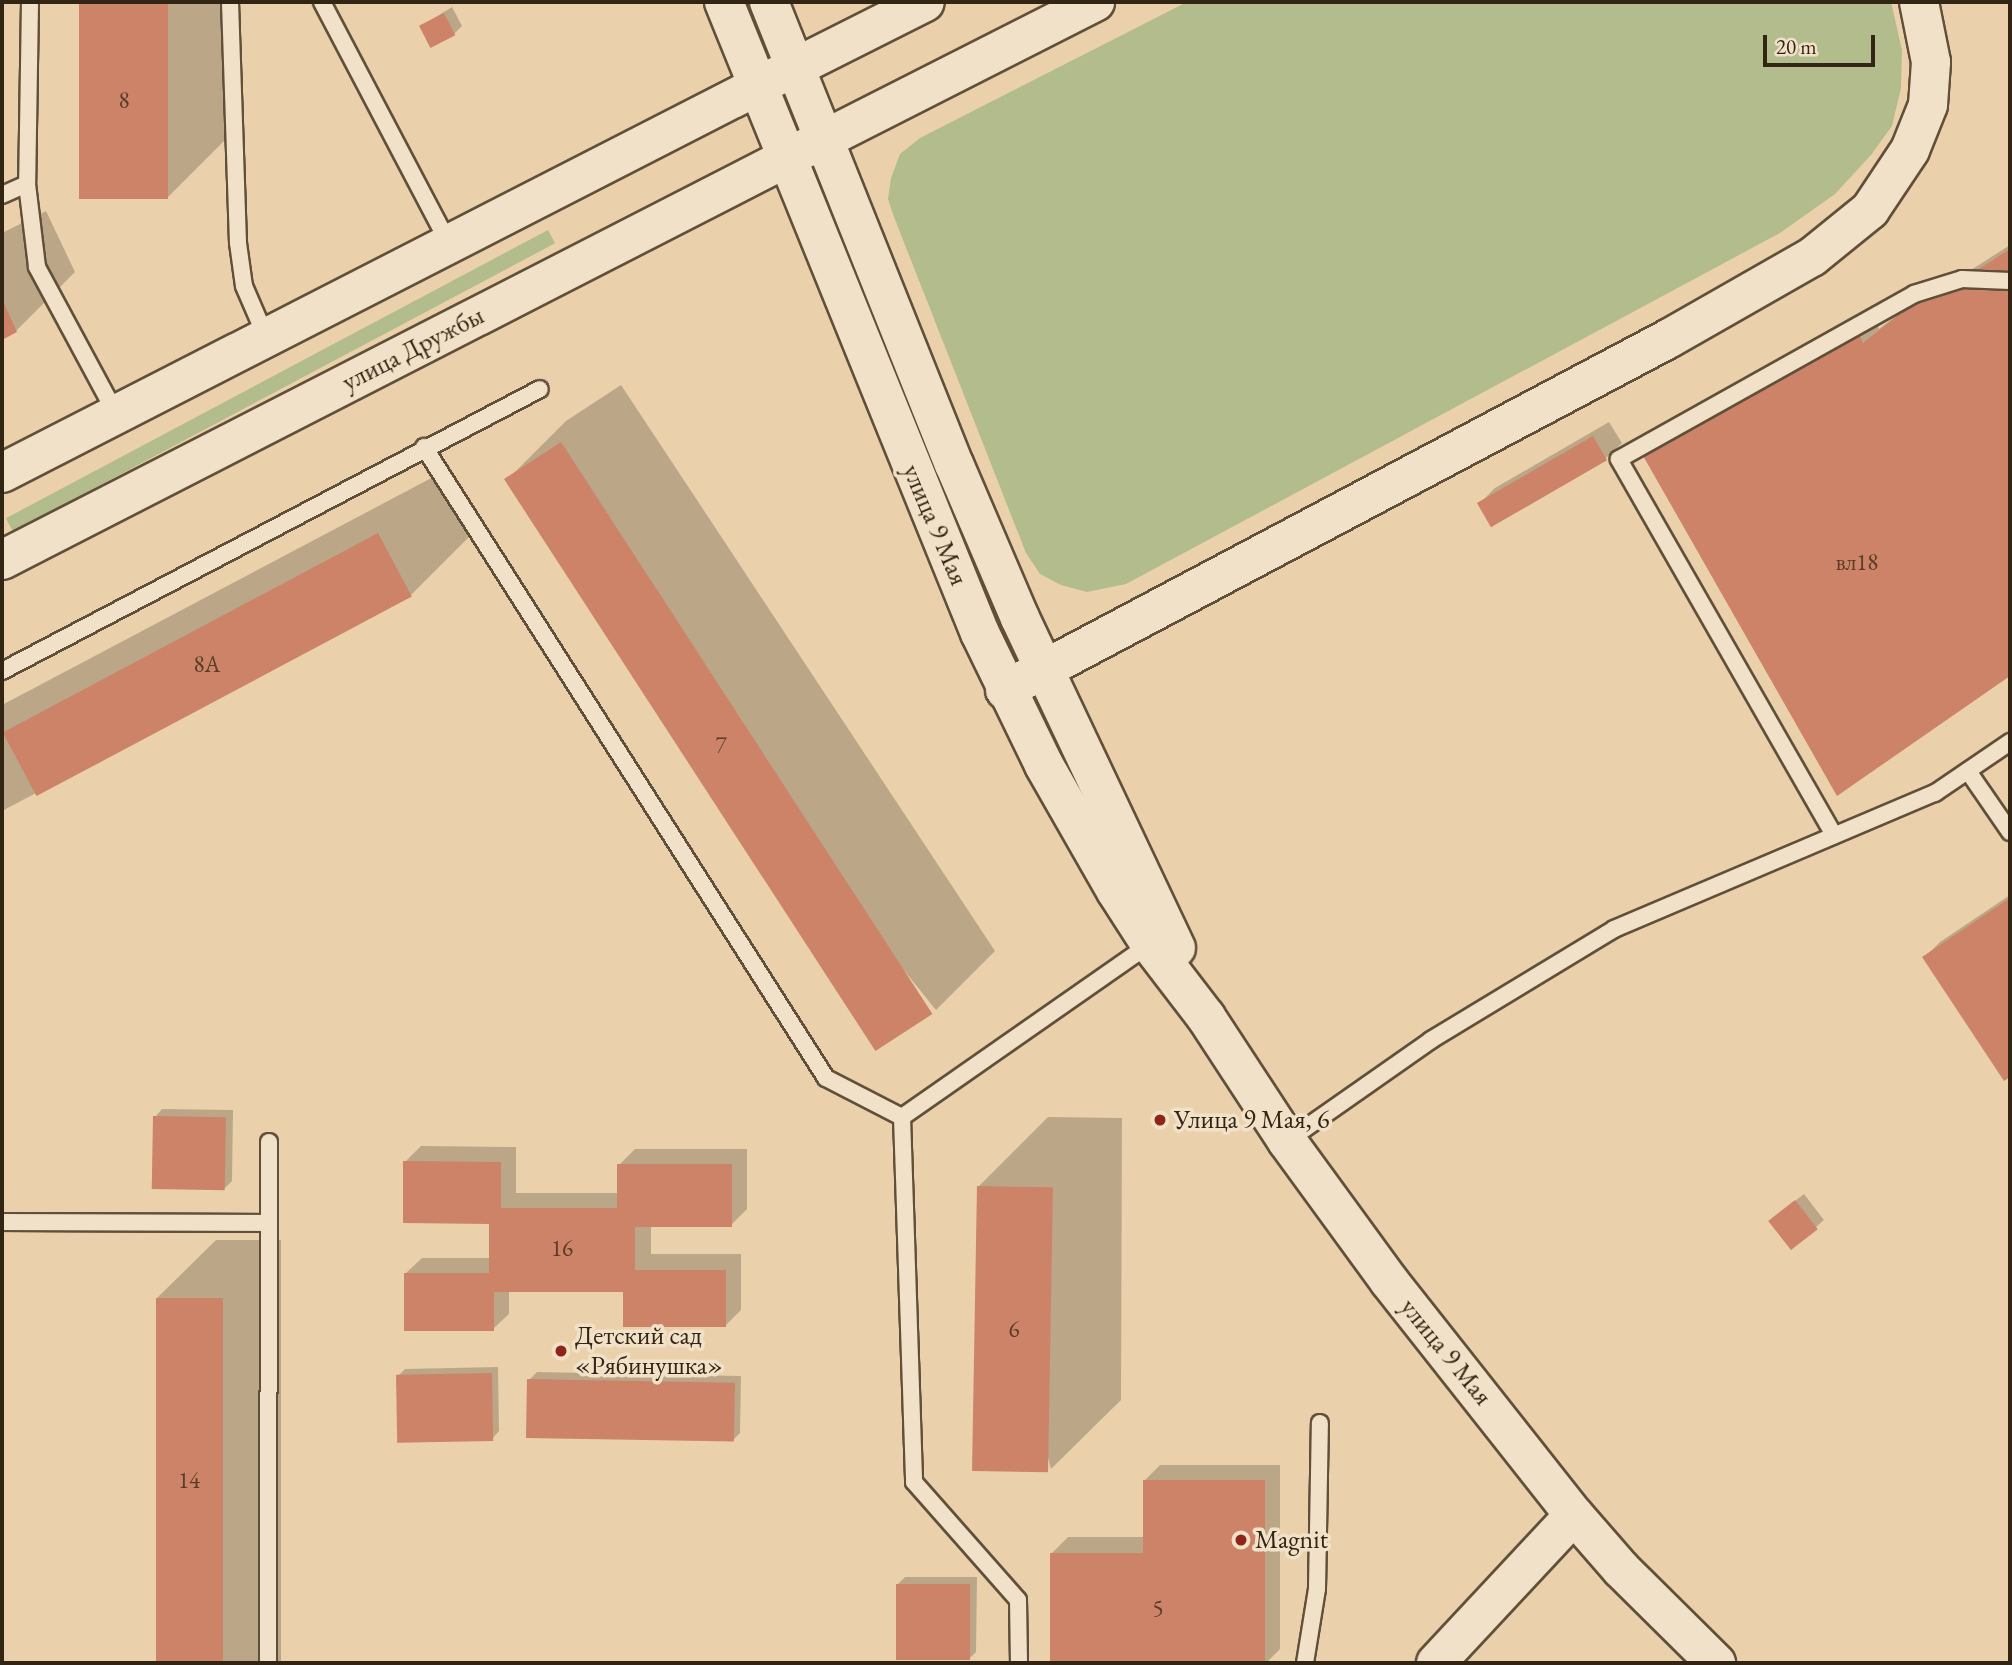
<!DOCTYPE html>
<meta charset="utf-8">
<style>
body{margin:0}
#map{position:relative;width:2012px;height:1665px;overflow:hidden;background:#ead1ab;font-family:"EB Garamond",serif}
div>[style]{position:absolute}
.green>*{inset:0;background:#b3bc8c;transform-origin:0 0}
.shadow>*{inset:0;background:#0003}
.building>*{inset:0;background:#cd8368;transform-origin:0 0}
.roads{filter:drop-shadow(2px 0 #615039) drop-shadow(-2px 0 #615039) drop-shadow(0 2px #615039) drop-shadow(0 -2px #615039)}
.service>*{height:16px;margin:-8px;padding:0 8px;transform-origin:8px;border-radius:8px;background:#f1e1c8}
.tertiary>*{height:38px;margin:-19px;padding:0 19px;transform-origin:19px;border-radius:19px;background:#f1e1c8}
.secondary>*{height:38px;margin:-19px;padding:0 19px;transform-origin:19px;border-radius:19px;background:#f1e1c8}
.dots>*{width:19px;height:19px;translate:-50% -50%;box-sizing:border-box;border:4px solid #f1e1c8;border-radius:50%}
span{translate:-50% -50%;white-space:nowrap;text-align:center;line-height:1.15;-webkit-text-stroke:7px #f1e1c8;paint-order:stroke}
.number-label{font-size:23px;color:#5a3c28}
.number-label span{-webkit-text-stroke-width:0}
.street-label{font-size:26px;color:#332513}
.poi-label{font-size:26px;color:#332513}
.left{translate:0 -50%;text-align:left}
.frame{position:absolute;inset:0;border:4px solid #332513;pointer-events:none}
.scale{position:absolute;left:1763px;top:35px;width:112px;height:32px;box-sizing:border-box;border:4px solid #332513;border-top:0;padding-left:9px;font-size:21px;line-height:24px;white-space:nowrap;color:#332513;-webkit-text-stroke:5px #f1e1c8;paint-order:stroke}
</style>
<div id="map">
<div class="green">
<i style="clip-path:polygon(1187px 2px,1891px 2px,1902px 50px,1901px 88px,1892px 126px,1871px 155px,1835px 194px,1780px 233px,1126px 584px,1087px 592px,1061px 585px,1040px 574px,1026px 553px,894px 217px,888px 199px,891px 178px,900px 154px,920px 138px)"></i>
<i style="left:548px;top:230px;width:15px;height:614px;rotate:62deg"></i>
</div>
<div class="shadow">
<i style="clip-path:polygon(81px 2px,237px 2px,237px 128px,168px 197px,81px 197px)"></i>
<i style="clip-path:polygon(452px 7px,462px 26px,454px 34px,421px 26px)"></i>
<i style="clip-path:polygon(46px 211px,75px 272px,16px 331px,2px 338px,2px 233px)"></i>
<i style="clip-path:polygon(2010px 245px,2010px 674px,1837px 793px,1656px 432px,1821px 336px,1825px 345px,1875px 319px,1879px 329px,1942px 280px,1949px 284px)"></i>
<i style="clip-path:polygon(621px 385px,995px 951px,936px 1010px,507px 480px,566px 421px)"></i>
<i style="clip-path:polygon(1609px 422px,1622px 443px,1606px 458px,1479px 504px,1495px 488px)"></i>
<i style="clip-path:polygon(437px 475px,469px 537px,411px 595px,2px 811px,2px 705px)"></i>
<i style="clip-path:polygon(2010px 895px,2010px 1074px,2005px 1078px,1924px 958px,1940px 942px)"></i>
<i style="clip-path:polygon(162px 1109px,233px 1110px,232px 1181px,225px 1188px,155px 1117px)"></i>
<i style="clip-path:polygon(1048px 1117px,1122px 1118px,1121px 1400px,1051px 1469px,978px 1187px)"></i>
<i style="clip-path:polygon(421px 1146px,516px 1147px,516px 1193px,619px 1193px,619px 1165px,635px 1149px,747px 1149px,747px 1209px,731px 1225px,651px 1225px,651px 1254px,741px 1254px,741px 1310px,725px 1326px,625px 1290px,509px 1290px,509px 1314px,493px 1329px,406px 1273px,422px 1258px,490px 1258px,490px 1222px,405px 1162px)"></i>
<i style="clip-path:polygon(1804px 1194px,1824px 1220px,1816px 1227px,1778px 1214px)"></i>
<i style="clip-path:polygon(216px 1240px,281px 1240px,281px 1663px,157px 1663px,157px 1298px)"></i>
<i style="clip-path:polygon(498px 1367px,499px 1431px,492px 1439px,398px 1376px,405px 1369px)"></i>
<i style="clip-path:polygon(537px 1372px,741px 1376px,740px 1433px,733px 1440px,529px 1380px)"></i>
<i style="clip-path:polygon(1160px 1465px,1280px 1465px,1280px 1649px,1266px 1663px,1052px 1663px,1052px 1553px,1068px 1537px,1144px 1537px,1144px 1481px)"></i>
<i style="clip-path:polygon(905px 1577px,977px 1577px,976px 1652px,969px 1659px,898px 1584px)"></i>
</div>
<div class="building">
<i style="left:79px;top:2px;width:89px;height:197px"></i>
<i style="left:444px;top:13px;width:25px;height:28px;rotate:63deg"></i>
<i style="clip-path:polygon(2010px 249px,2010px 676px,1837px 796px,1638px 447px,1859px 334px,1863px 343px,1925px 294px,1932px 299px)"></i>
<i style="clip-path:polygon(2px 299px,17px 332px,2px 340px)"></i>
<i style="left:1593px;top:436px;width:28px;height:134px;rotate:60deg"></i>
<i style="left:561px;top:442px;width:682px;height:68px;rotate:57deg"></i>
<i style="left:378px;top:533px;width:72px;height:425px;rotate:62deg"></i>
<i style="clip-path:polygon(2010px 898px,2010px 1077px,2004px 1081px,1922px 957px)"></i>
<i style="left:153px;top:1116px;width:73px;height:73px;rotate:1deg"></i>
<i style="clip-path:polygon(403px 1161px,501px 1162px,501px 1208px,617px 1208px,617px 1164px,732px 1164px,732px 1227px,635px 1227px,635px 1270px,726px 1270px,726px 1327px,623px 1327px,623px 1292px,494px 1292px,494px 1331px,404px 1331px,404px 1273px,489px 1273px,489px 1224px,403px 1223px)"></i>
<i style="left:977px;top:1186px;width:76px;height:285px;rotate:1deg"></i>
<i style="left:1795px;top:1200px;width:37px;height:34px;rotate:52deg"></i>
<i style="left:156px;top:1298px;width:67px;height:365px"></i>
<i style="left:492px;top:1373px;width:68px;height:96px;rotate:89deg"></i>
<i style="left:527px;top:1379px;width:208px;height:59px;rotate:1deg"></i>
<i style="clip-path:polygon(1143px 1480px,1265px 1480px,1265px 1663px,1050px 1663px,1050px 1553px,1143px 1553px)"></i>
<i style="left:896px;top:1584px;width:74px;height:76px"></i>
</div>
<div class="roads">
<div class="service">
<i style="left:30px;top:2px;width:182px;rotate:90.9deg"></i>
<i style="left:27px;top:184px;width:84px;rotate:83.1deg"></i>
<i style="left:37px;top:267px;width:167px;rotate:61.7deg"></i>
<i style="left:230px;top:2px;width:241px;rotate:88.1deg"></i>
<i style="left:238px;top:243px;width:43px;rotate:82.1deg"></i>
<i style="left:244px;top:286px;width:56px;rotate:66.7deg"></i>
<i style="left:322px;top:2px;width:273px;rotate:62.3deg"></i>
<i style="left:2px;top:195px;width:27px;rotate:-24deg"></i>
<i style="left:424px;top:447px;width:748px;rotate:57.5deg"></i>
<i style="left:826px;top:1078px;width:85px;rotate:27.2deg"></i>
<i style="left:902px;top:1117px;width:365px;rotate:88.1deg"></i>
<i style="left:914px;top:1482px;width:157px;rotate:48.6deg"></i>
<i style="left:1018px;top:1600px;width:63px;rotate:89.1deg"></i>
<i style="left:2px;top:671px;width:607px;rotate:-27.66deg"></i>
<i style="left:1968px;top:771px;width:74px;rotate:55.5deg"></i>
<i style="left:1834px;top:835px;width:433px;rotate:-119.8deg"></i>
<i style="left:1619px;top:459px;width:338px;rotate:-29.2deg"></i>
<i style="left:1914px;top:294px;width:50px;rotate:-17.4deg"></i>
<i style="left:1962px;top:279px;width:48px;rotate:2.4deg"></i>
<i style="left:902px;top:1117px;width:302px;rotate:-34.9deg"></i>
<i style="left:1287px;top:1141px;width:176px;rotate:-35deg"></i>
<i style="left:1431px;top:1040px;width:214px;rotate:-31.2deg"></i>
<i style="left:1614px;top:929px;width:349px;rotate:-23deg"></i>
<i style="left:1935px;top:793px;width:91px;rotate:-34.2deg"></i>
<i style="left:2px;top:1222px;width:267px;rotate:0.2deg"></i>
<i style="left:268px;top:1663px;width:521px;rotate:-89.89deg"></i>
<i style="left:1305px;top:1663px;width:75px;rotate:-80.8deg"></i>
<i style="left:1317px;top:1589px;width:166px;rotate:-89deg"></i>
</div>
<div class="tertiary">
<i style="left:796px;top:67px;width:144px;rotate:-26.7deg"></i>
<i style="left:825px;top:139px;width:303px;rotate:-26.9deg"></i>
<i style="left:1436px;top:1663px;width:202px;rotate:-47deg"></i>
</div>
<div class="secondary">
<i style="left:724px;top:2px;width:681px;rotate:67.92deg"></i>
<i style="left:980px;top:633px;width:147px;rotate:64.1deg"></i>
<i style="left:1044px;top:765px;width:145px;rotate:60.3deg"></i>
<i style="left:1116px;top:891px;width:63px;rotate:57.3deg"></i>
<i style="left:1150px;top:944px;width:92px;rotate:52.5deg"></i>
<i style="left:1206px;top:1017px;width:148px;rotate:56.8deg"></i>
<i style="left:1287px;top:1141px;width:173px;rotate:53.9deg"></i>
<i style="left:1389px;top:1281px;width:298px;rotate:51.7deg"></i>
<i style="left:1574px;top:1515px;width:72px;rotate:49deg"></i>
<i style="left:1621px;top:1569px;width:134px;rotate:44.7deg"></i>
<i style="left:769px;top:2px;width:498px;rotate:68.2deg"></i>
<i style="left:954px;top:464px;width:168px;rotate:66.8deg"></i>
<i style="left:1020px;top:618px;width:365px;rotate:64.7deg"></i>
<i style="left:2px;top:473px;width:873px;rotate:-27.12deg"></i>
<i style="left:2px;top:560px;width:908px;rotate:-27.13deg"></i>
<i style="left:1005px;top:690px;width:750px;rotate:-27.9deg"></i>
<i style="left:1668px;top:339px;width:166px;rotate:-29.7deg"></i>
<i style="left:1812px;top:257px;width:75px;rotate:-39deg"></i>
<i style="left:1870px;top:210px;width:72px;rotate:-56.3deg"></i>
<i style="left:1910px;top:150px;width:48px;rotate:-68.2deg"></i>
<i style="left:1928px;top:105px;width:43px;rotate:-86deg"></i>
<i style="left:1931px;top:62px;width:61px;rotate:-101.3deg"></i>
</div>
</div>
<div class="dots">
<i style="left:1160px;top:1120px;background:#8f2418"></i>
<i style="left:561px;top:1351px;background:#8f2418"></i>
<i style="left:1241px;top:1540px;background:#8f2418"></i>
</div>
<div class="number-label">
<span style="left:124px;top:100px">8</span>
<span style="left:1857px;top:562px">вл18</span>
<span style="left:207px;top:664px">8А</span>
<span style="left:721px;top:745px">7</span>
<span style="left:562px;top:1248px">16</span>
<span style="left:1014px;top:1329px">6</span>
<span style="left:189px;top:1480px">14</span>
<span style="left:1158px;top:1608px">5</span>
</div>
<div class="street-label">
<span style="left:413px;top:349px;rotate:-27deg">улица Дружбы</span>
<span style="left:935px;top:525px;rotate:67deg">улица 9 Мая</span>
<span style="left:1446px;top:1352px;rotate:51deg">улица 9 Мая</span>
</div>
<div class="poi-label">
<span class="left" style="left:1174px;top:1120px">Улица 9 Мая, 6</span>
<span class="left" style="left:575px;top:1351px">Детский сад<br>«Рябинушка»</span>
<span class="left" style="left:1255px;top:1540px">Magnit</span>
</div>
<div class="frame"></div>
<div class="scale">20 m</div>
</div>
